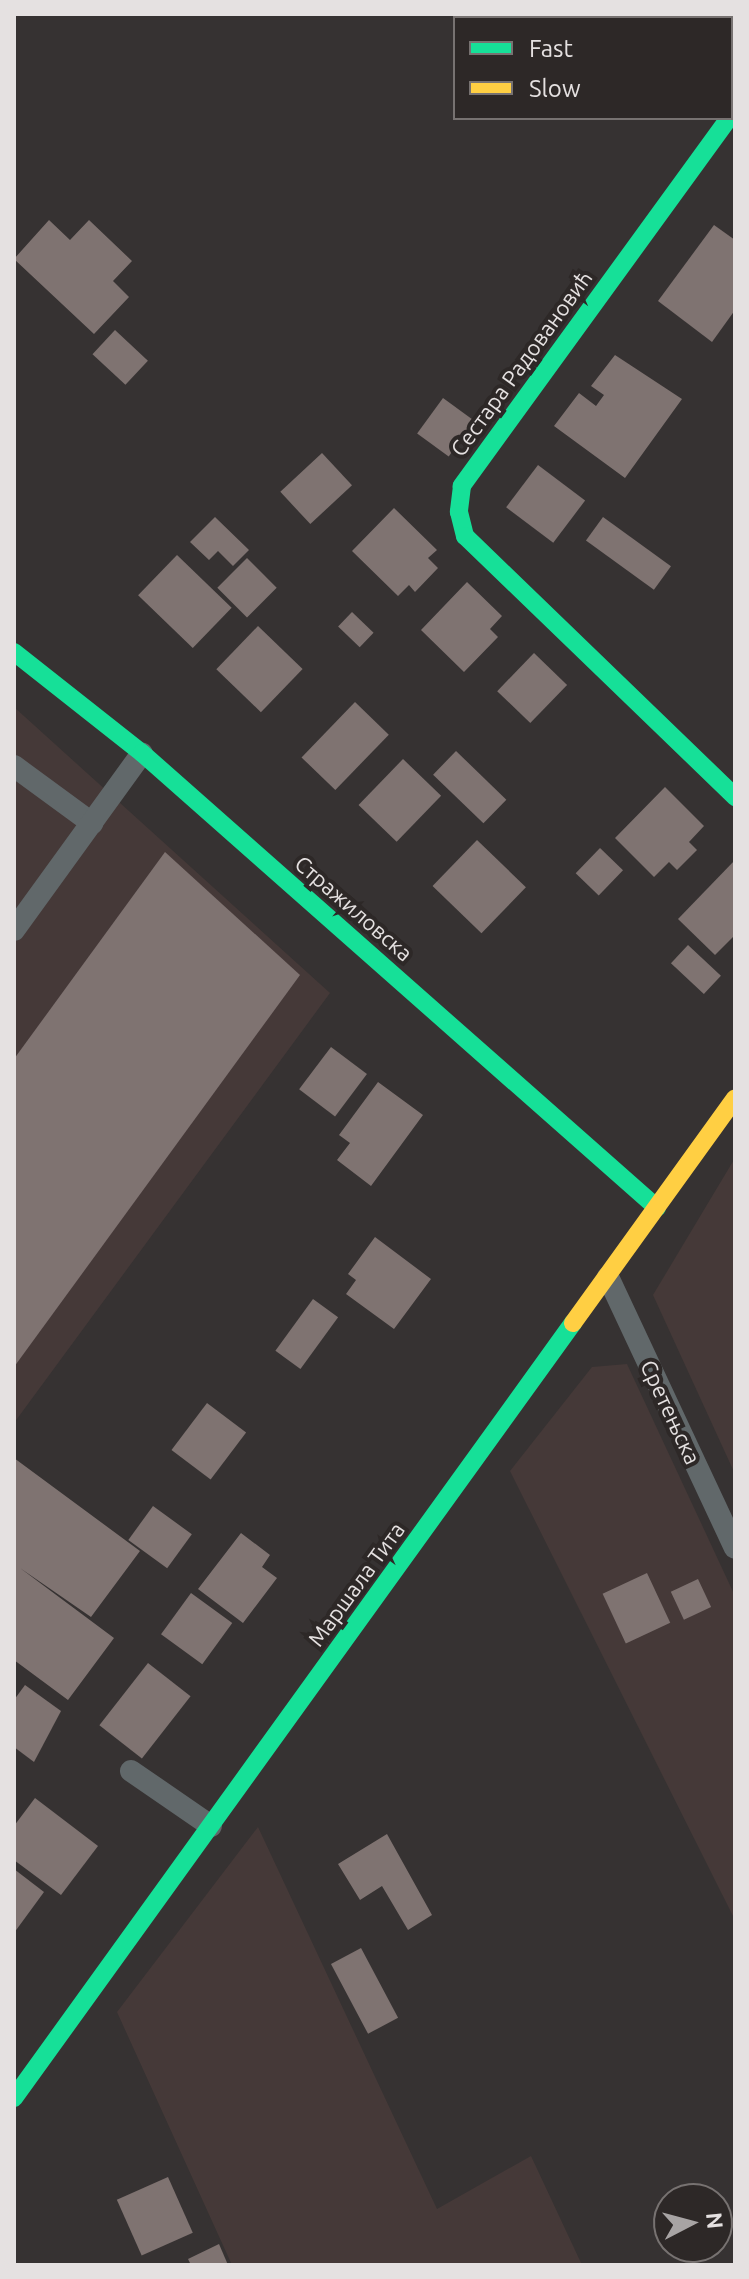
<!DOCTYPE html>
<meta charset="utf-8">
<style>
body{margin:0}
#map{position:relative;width:749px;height:2279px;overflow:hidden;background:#363232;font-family:Ubuntu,sans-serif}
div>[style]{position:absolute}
.built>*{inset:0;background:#453938}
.building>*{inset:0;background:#7f7371;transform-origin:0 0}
.lane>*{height:22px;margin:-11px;padding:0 11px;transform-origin:11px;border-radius:11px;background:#61686a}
.fast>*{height:18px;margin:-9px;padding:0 9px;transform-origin:9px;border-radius:9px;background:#16e098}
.slow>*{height:18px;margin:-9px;padding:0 9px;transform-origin:9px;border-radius:9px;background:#ffcf43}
span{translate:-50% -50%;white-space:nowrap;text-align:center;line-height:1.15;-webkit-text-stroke:8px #2d2827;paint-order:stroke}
.street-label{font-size:22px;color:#e5e1e1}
.frame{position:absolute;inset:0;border:16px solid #e5e1e1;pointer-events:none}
.legend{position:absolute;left:453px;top:16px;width:280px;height:104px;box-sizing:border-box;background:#2d2827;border:2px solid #777271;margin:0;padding:10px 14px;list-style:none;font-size:24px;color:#e5e1e1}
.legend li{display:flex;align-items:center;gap:16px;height:40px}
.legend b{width:40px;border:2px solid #777271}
.north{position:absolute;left:653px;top:2183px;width:80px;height:80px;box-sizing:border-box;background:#2d2827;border:2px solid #777271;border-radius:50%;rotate:84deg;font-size:22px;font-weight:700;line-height:32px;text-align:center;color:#e5e1e1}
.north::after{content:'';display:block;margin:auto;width:28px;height:36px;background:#a8a4a4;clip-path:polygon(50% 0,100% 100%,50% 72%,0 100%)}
</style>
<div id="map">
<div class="built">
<i style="clip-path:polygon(14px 707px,330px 993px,14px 1423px)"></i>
<i style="clip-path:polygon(735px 1158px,735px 1474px,653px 1295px)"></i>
<i style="clip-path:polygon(627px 1364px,735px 1596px,735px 1920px,510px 1471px,592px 1367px)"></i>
<i style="clip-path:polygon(258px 1827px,437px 2209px,531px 2156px,582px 2265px,232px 2265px,117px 2012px)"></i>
</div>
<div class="building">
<i style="clip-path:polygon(49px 220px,70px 240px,89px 220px,132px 261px,113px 281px,129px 297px,94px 334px,14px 259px)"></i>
<i style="clip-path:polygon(714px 225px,735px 240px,735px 310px,712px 342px,658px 301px)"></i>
<i style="left:115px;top:330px;width:45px;height:33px;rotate:43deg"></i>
<i style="clip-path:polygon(615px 355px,682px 399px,625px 478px,554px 426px,579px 393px,596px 406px,604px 395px,591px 386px)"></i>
<i style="left:443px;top:398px;width:39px;height:44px;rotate:36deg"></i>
<i style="left:322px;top:453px;width:44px;height:57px;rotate:47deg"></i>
<i style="left:538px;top:465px;width:59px;height:53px;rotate:37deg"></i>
<i style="clip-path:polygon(394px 508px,437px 550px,428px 558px,438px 568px,415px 592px,409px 585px,398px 596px,352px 551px)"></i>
<i style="clip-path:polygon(215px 517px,249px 550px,233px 566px,218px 551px,209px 560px,190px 542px)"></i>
<i style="left:603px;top:517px;width:84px;height:29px;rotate:36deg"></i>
<i style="left:177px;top:555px;width:76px;height:56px;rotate:44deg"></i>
<i style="left:247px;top:558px;width:42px;height:42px;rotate:45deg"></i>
<i style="clip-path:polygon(467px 582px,502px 616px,490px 629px,498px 637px,464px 672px,421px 630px)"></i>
<i style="left:352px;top:612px;width:30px;height:20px;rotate:44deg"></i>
<i style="left:258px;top:626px;width:62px;height:60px;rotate:44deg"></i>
<i style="left:534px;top:653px;width:46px;height:53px;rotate:44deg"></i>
<i style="left:355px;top:702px;width:47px;height:77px;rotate:44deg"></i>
<i style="left:456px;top:751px;width:70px;height:33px;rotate:44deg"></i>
<i style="left:403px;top:759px;width:53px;height:64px;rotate:44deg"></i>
<i style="clip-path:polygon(665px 787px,704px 826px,689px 842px,697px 850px,677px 870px,669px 862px,654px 877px,615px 838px)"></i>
<i style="left:477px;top:840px;width:68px;height:64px;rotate:44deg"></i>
<i style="left:600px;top:848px;width:32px;height:35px;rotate:44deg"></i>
<i style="clip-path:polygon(165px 852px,300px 975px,14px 1367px,14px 1059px)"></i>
<i style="clip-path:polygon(735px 860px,735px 935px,715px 955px,678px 919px)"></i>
<i style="left:688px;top:945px;width:45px;height:25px;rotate:43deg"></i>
<i style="left:331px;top:1047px;width:45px;height:53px;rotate:37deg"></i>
<i style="clip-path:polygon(378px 1082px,423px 1115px,371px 1186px,337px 1160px,350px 1143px,339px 1135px)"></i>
<i style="clip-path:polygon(375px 1237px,431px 1279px,394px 1329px,346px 1294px,356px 1280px,348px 1274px)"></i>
<i style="left:313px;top:1299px;width:31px;height:64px;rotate:36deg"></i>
<i style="left:207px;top:1403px;width:49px;height:59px;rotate:37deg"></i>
<i style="clip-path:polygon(14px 1458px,140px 1551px,91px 1617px,20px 1568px,114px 1638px,68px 1700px,14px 1660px)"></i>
<i style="left:153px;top:1506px;width:48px;height:42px;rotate:36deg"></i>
<i style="clip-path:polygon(241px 1533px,270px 1555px,262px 1567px,277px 1578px,243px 1623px,198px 1589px)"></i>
<i style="left:647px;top:1573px;width:55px;height:49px;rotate:65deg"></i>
<i style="left:698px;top:1579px;width:31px;height:30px;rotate:65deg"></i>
<i style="left:191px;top:1593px;width:51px;height:51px;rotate:36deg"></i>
<i style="left:148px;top:1663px;width:54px;height:79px;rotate:38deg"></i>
<i style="clip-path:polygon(25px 1685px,61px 1711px,34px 1762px,14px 1747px,14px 1700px)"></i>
<i style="clip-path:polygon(35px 1798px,98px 1846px,61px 1895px,14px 1860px,14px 1826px)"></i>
<i style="clip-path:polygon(387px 1834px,432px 1915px,408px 1930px,382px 1886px,360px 1900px,338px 1864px)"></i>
<i style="clip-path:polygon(14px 1869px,44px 1892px,14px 1933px)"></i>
<i style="left:361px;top:1948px;width:79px;height:34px;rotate:62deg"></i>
<i style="left:168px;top:2177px;width:61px;height:56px;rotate:66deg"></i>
<i style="clip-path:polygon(219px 2244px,228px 2265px,191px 2265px,188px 2259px)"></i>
</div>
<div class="lane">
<i style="left:14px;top:766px;width:97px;rotate:36.2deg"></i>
<i style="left:14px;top:930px;width:218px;rotate:-54.1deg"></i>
<i style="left:608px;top:1277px;width:299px;rotate:64.9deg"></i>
<i style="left:131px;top:1771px;width:97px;rotate:34.5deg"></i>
</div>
<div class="fast">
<i style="left:729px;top:118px;width:455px;rotate:126deg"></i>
<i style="left:462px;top:486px;width:26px;rotate:97deg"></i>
<i style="left:459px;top:512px;width:25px;rotate:76deg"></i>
<i style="left:465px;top:536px;width:376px;rotate:44deg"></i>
<i style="left:14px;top:652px;width:163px;rotate:38.3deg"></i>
<i style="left:142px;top:753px;width:687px;rotate:41.46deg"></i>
<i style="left:14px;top:2098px;width:956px;rotate:-54.2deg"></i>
</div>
<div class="slow">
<i style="left:573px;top:1323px;width:277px;rotate:-54.2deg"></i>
</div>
<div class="street-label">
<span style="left:521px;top:363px;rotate:-54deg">Сестара Радовановић</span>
<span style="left:354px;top:908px;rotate:41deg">Стражиловска</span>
<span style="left:671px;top:1412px;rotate:65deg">Сретењска</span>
<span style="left:356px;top:1584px;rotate:-54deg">Маршала Тита</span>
</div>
<div class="frame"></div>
<ul class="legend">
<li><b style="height:10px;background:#16e098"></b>Fast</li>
<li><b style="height:10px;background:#ffcf43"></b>Slow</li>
</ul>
<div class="north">N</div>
</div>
